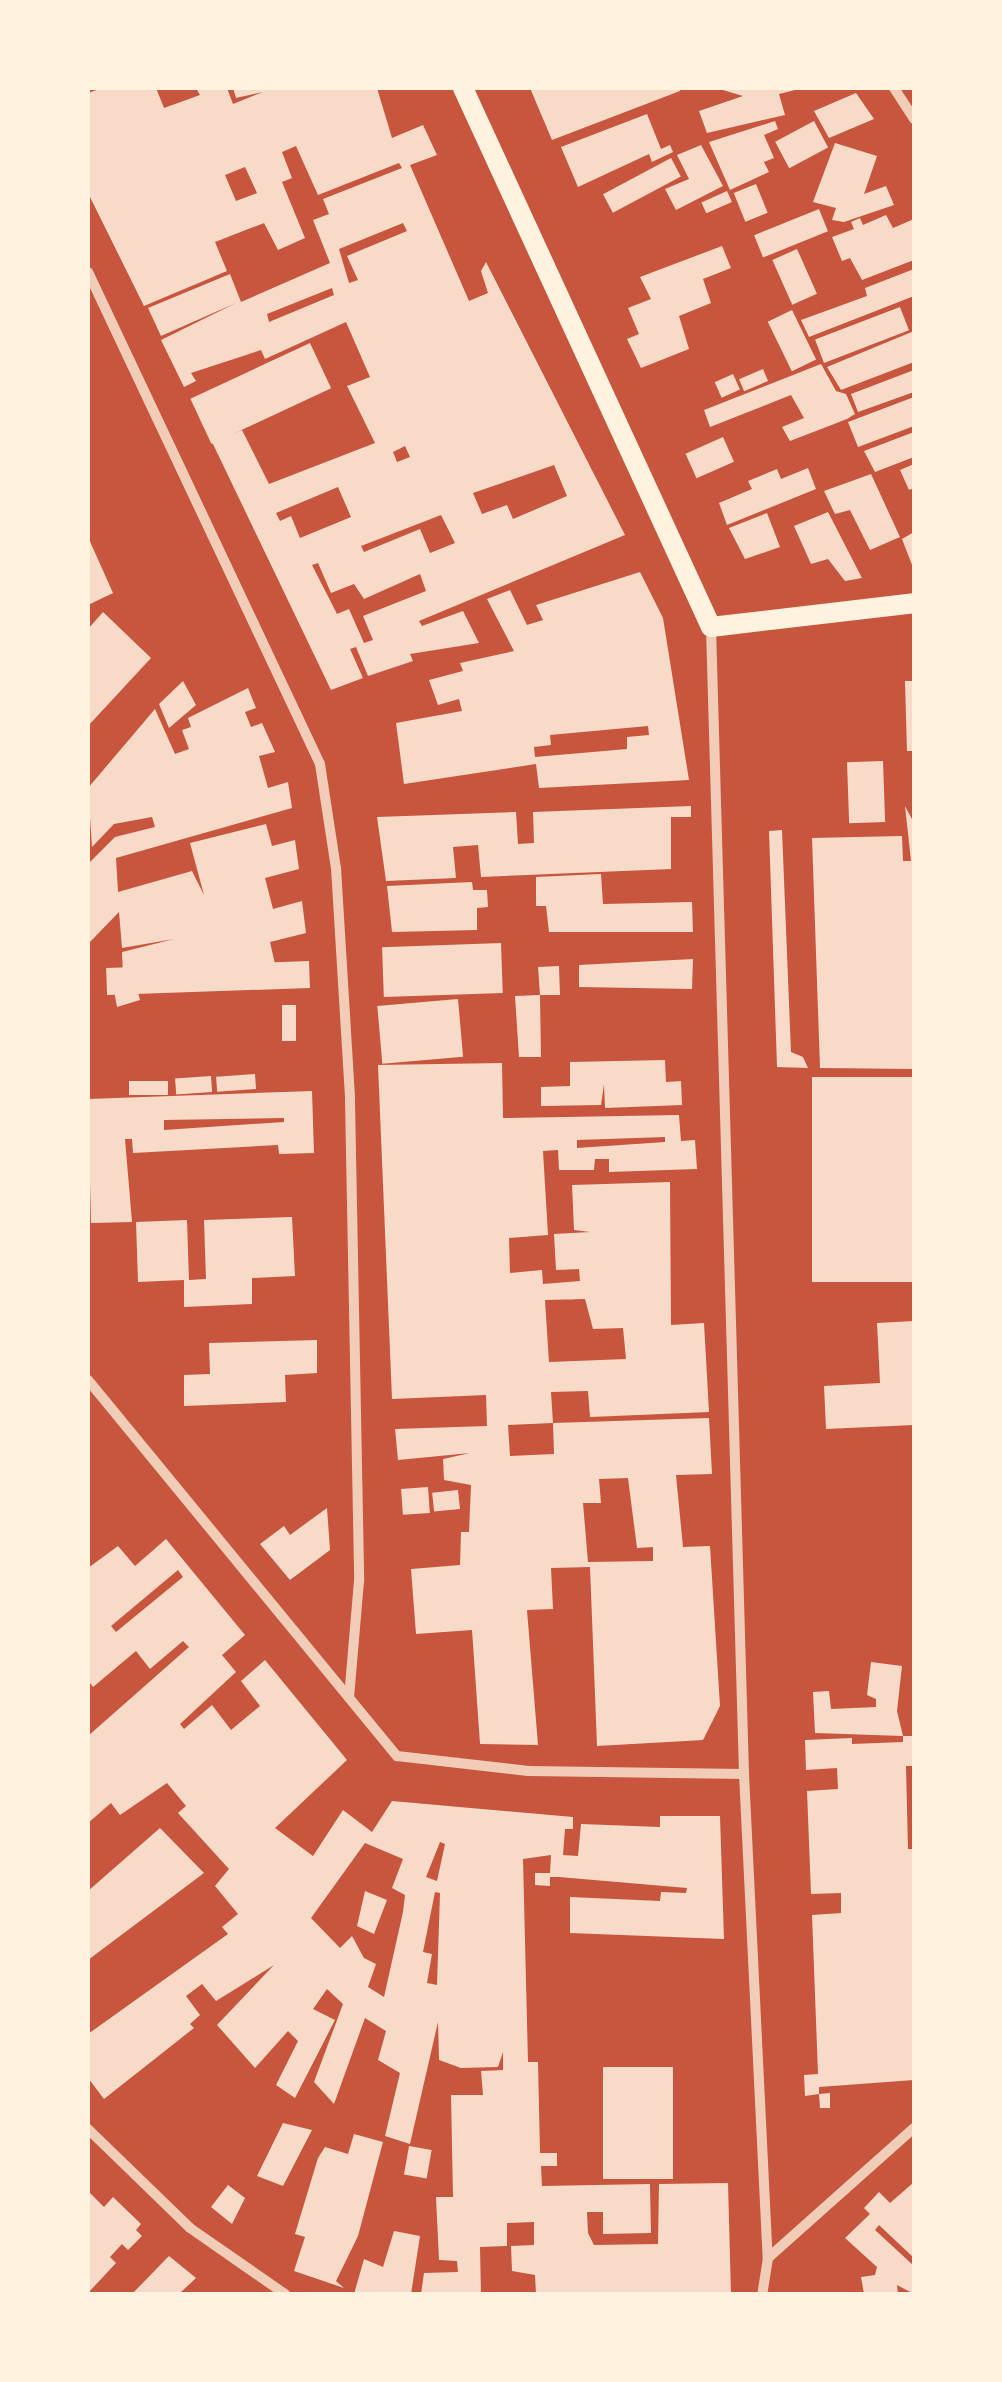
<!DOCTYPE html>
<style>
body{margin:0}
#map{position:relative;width:1002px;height:2382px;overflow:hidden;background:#c8553d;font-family:"Fira Sans Condensed",sans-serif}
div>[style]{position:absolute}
.building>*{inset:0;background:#f7dbc8;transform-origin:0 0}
.minor>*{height:10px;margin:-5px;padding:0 5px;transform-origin:5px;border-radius:5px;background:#f1ccb7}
.secondary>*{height:20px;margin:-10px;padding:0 10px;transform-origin:10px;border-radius:10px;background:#fff3e0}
span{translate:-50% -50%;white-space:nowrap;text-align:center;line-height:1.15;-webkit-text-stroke:8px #fff3e0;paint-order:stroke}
.frame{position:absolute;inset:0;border:90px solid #fff3e0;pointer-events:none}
</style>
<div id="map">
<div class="building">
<i style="clip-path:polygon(evenodd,102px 88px,156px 88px,164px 108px,200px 95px,196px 88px,227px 88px,233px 104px,263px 92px,236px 98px,233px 88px,377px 88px,392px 138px,423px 125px,437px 155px,410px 165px,469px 301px,488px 293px,481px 271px,486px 262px,625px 535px,419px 621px,422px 626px,463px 611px,479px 643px,410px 654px,413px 661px,368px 676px,356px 647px,350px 649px,363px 678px,331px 690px,212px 442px,242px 430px,269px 484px,375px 443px,347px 386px,370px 377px,346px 322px,265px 359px,261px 350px,191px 373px,196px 381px,184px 387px,161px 340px,236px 303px,161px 336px,148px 308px,230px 274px,241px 302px,330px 263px,313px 220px,329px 214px,323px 199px,402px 168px,399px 163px,318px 195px,296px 146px,282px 152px,292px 178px,282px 182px,305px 238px,278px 250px,264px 223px,215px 242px,227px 271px,144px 306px,88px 193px,88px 93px,102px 88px,245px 167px,257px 193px,236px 201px,225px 175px,245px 167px,102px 88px,403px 223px,407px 231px,347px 256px,358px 280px,349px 283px,339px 249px,403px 223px,102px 88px,332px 288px,334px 295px,269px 322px,267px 314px,332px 288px,102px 88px,405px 446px,410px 457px,397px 462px,393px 452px,405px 446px,102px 88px,554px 465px,567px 496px,513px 519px,507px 505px,482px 514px,473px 493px,554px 465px,102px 88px,338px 487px,351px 517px,300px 538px,291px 516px,280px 521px,276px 513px,338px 487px,102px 88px,441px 515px,455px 543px,430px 553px,420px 529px,364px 552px,361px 546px,441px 515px,102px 88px,318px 563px,331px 593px,354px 584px,364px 599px,420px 574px,426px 591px,363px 616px,373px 640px,364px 643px,349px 609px,337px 614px,312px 565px,318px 563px)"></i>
<i style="clip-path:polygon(530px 88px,679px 88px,680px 91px,552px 140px)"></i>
<i style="clip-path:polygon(716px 88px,799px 88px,799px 89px,779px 94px,785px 115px,707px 133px,699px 111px,743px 96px)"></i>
<i style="clip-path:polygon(856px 93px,874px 119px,829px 138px,814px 111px)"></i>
<i style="clip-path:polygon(647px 114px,661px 149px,670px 145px,673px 152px,652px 162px,649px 154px,578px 187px,561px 147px)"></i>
<i style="clip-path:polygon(775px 121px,778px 129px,764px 135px,774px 158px,764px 162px,769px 172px,730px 190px,709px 142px)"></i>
<i style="left:814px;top:121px;width:30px;height:44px;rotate:62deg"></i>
<i style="clip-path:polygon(835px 143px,877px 156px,864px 194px,886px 186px,894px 205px,844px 222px,832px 220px,836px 208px,813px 202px)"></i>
<i style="clip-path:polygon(701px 145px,723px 186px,676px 210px,665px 189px,689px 179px,677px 155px)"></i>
<i style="left:671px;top:158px;width:21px;height:77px;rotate:62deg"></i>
<i style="left:756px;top:184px;width:31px;height:24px;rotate:68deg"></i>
<i style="left:727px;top:191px;width:12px;height:28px;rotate:66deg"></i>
<i style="left:819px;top:209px;width:24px;height:70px;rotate:68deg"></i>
<i style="clip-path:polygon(886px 215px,893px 228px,914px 219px,914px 260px,862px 280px,850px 258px,842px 261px,832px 237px,854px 229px,851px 222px,860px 218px,863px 225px)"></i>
<i style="clip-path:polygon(722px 246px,731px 268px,703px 279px,711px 303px,679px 316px,689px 349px,641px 368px,627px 339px,639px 334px,628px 308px,651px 299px,640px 277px)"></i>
<i style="left:797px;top:249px;width:49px;height:27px;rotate:66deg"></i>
<i style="clip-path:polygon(914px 269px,914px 296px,809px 337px,801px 320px,867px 296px,865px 288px)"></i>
<i style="left:900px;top:307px;width:25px;height:91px;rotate:69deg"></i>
<i style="left:792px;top:310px;width:55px;height:27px;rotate:64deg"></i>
<i style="clip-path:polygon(914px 331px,914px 362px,841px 390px,827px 367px)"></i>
<i style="left:310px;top:343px;width:50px;height:132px;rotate:65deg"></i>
<i style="clip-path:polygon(821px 364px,836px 391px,846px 394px,855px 414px,847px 419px,790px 441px,782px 427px,804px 418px,791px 395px,710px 427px,704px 410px)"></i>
<i style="left:763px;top:369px;width:13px;height:26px;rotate:67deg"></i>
<i style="clip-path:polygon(914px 370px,914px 392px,858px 412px,851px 394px)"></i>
<i style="left:733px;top:374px;width:17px;height:20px;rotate:66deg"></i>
<i style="clip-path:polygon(914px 397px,914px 426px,858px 447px,848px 422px)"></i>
<i style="clip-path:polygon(914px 432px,914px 457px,875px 472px,864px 451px)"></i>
<i style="left:723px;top:437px;width:27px;height:41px;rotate:66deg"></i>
<i style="clip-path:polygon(914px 464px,914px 488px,909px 490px,900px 470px)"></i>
<i style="clip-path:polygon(808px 468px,816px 489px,727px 525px,719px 503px,752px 489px,748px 481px,777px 469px,781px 479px)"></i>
<i style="clip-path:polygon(871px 474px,900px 537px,870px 550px,850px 510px,835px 514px,824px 491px)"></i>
<i style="clip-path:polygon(828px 512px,862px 578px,845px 581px,828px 559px,811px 564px,794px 526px)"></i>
<i style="clip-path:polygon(767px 513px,780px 547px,745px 559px,729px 528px)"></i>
<i style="clip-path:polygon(914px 532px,914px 570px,902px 539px)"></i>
<i style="clip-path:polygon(88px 537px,113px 593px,88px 605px)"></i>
<i style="clip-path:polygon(evenodd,640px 572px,663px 618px,689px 780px,539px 788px,536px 764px,404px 784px,396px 723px,462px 711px,459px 699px,438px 705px,429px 680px,463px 671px,460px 663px,514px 651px,487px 599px,510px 590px,527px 625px,543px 620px,536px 605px,640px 572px,648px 726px,649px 735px,627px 737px,627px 749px,535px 757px,534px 747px,551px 745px,550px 735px,648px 726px)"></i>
<i style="clip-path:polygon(103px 612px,151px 658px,88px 726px,88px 629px)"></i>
<i style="clip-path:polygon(183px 681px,196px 705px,169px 728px,159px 704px)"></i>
<i style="clip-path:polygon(905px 681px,914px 681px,914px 751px,907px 751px)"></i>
<i style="clip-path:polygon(248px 688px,256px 708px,245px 712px,251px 727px,262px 723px,275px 752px,259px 756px,268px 788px,288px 782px,292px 808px,116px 858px,118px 892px,192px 871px,204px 895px,190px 843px,266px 824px,272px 846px,295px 840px,299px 869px,265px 878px,273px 909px,302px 901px,306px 933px,270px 942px,275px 964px,170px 992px,167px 980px,146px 982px,136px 985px,140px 1000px,117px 1007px,112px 980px,123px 977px,122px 952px,174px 939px,122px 948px,119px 912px,88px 944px,88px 864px,115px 837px,155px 827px,152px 817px,114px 824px,92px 847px,88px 788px,155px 709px,175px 754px,189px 749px,182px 730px,191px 727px,188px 718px)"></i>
<i style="left:883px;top:761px;width:61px;height:36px;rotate:88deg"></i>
<i style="clip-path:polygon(691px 806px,691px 817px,671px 817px,671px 869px,481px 877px,478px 845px,453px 847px,456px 878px,386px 881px,377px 817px,516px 812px,518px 844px,534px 843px,533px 812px)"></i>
<i style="clip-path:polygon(905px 806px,914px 823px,914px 1069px,820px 1068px,812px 838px,902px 836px,903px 861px,911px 861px)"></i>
<i style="clip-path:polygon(782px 830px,791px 1052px,803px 1057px,808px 1068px,777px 1067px,769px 831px)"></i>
<i style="clip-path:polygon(601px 874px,603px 904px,692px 902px,693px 932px,549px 932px,546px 906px,536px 906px,536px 877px)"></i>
<i style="clip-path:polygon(472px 882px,473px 890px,487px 890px,488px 907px,477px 908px,477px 930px,392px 932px,387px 886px)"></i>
<i style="left:501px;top:943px;width:50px;height:119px;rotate:88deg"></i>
<i style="clip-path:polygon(693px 959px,692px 989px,579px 987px,579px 965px)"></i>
<i style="left:309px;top:961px;width:27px;height:203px;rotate:88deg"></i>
<i style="clip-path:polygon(559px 966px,560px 995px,540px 995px,541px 1057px,519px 1057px,515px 996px,540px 995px,538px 967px)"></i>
<i style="left:458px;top:999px;width:58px;height:81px;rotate:85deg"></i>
<i style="left:282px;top:1005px;width:14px;height:36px"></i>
<i style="clip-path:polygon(665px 1060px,666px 1082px,681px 1081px,682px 1105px,605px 1108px,604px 1084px,601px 1105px,541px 1106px,541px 1087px,570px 1086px,570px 1062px)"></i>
<i style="clip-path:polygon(evenodd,502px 1063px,503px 1118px,679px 1115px,681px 1141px,695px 1140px,697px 1169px,609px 1172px,609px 1159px,595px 1159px,594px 1170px,559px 1170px,558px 1150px,543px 1151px,548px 1235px,509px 1238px,510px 1273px,542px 1270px,543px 1284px,580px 1281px,579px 1269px,556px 1270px,554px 1234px,590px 1232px,574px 1230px,572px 1185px,670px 1182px,671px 1325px,704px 1323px,709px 1412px,590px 1417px,588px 1391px,551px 1392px,553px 1423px,709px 1418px,712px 1474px,676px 1475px,683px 1547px,710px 1546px,720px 1706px,703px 1740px,597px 1746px,590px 1567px,551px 1568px,553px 1609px,527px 1610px,538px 1745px,480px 1744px,472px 1630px,416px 1634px,411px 1569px,460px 1565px,461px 1532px,469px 1532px,471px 1485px,444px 1480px,443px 1459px,470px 1453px,398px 1460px,395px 1429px,487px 1426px,486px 1395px,392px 1399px,378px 1065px,502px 1063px,665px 1137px,665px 1142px,577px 1148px,577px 1140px,665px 1137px,502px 1063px,585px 1299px,593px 1329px,623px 1328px,626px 1359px,549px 1362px,545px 1300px,585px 1299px,502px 1063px,553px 1423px,554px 1454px,510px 1456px,508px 1425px,553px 1423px,502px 1063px,628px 1478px,637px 1548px,653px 1547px,653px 1561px,588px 1562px,583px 1503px,601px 1503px,599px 1479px,628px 1478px)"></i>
<i style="left:255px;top:1074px;width:15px;height:39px;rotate:86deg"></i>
<i style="left:211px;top:1076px;width:16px;height:36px;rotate:86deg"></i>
<i style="left:914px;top:1077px;width:205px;height:102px;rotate:90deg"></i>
<i style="left:168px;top:1081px;width:14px;height:39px;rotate:90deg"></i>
<i style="clip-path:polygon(evenodd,312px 1091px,314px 1153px,279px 1154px,278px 1145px,133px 1153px,132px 1139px,125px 1139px,132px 1222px,91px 1223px,88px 1099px,312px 1091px,284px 1118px,284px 1122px,164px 1130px,164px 1120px,284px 1118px)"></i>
<i style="clip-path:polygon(292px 1217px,295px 1276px,252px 1278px,252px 1304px,184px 1307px,184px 1280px,138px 1282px,136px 1222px,187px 1220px,189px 1280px,206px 1279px,204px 1220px)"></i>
<i style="clip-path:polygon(914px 1321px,914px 1425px,826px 1429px,824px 1386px,880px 1383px,877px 1323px)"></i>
<i style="clip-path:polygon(317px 1340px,317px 1373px,285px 1375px,286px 1402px,184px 1406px,184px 1375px,210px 1374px,209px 1343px)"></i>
<i style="left:428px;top:1487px;width:26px;height:27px;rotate:86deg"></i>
<i style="left:458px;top:1490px;width:19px;height:26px;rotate:84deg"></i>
<i style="clip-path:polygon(327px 1508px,330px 1550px,290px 1580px,260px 1544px,284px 1526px,290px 1535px)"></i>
<i style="clip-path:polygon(evenodd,166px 1539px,245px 1635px,222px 1655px,236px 1672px,180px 1724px,184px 1729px,212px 1705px,231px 1730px,260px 1706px,241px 1681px,265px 1660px,347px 1760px,275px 1828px,313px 1856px,343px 1810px,372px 1832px,392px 1801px,573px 1817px,573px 1829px,565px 1829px,563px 1855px,578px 1856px,581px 1824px,660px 1827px,660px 1816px,720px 1816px,724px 1939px,570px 1933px,570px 1897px,660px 1901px,661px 1892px,686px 1893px,687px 1888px,559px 1877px,550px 1877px,550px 1886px,535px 1885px,535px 1873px,550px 1873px,551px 1855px,523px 1859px,528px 2062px,538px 2062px,540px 2153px,557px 2153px,557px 2166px,541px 2166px,542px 2186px,650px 2184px,651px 2233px,603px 2234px,603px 2212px,587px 2212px,588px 2233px,594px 2245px,658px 2244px,659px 2184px,728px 2183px,731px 2294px,536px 2294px,535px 2275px,512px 2271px,511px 2246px,534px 2245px,534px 2222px,507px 2223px,507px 2246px,480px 2247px,481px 2294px,421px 2294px,424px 2273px,458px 2272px,457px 2261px,439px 2260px,436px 2197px,453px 2197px,451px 2095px,483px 2095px,481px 2071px,503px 2070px,503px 2052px,498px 2067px,461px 2068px,439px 2060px,438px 2022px,410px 2144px,385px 2136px,400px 2073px,378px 2060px,386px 2031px,365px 2018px,334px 2104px,314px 2082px,343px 2004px,327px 1989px,313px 2009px,335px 2020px,295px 2098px,276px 2085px,298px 2041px,288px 2031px,255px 2068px,217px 2025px,274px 1965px,216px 2001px,202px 1984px,186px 1996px,200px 2015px,190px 2024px,194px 2028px,104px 2099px,88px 2078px,88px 2034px,228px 1934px,222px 1927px,238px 1914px,215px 1886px,229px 1869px,178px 1813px,186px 1806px,167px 1783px,120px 1815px,111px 1803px,88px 1823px,88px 1736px,189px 1647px,183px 1641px,150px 1669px,136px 1651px,93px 1687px,88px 1680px,88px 1568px,118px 1546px,135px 1566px,166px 1539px,178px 1570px,183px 1577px,116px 1632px,111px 1626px,178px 1570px,166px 1539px,440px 1842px,445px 1844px,437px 1881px,426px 1877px,440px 1842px,166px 1539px,365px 1843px,403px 1859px,392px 1888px,405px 1895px,403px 1912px,384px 1997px,368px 1987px,376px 1964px,364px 1958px,352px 1936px,340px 1948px,311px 1918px,365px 1843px,166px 1539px,435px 1892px,440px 1893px,437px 1985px,427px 1983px,432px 1954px,423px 1952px,435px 1892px)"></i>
<i style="clip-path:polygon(871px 1662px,902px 1666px,897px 1711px,903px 1736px,815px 1733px,813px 1692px,829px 1691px,831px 1709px,876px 1707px,876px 1699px,867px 1695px)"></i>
<i style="clip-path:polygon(903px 1736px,914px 1736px,914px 1766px,906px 1766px,908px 1849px,914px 1849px,914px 2080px,819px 2087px,819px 2094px,830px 2093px,830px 2108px,820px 2108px,819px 2094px,805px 2096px,804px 2075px,818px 2074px,812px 1915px,841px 1913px,841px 1893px,811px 1894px,807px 1791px,838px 1789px,837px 1768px,806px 1770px,805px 1740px,852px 1738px,852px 1744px,903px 1742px)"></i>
<i style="clip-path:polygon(160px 1828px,204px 1873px,88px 1960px,88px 1891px)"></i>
<i style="clip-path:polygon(365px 1891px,387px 1900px,374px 1934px,357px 1926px)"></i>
<i style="left:603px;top:2067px;width:70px;height:112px"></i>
<i style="clip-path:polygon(283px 2123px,312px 2130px,283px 2186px,257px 2176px)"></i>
<i style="clip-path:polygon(354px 2134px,383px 2142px,358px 2236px,336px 2281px,344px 2288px,294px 2271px,305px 2237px,295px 2234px,318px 2158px,325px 2147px,348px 2154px)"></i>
<i style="left:409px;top:2146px;width:23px;height:29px;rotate:10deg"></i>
<i style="clip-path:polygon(914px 2182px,914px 2258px,879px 2225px,875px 2230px,914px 2266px,914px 2294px,897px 2285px,898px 2294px,864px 2294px,861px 2277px,875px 2275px,877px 2267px,845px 2238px,870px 2214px,864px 2208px,879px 2192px,890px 2203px)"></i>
<i style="clip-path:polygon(228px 2185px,245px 2198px,232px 2224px,211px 2207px)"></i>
<i style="clip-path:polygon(88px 2191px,104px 2207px,113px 2197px,141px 2224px,136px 2230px,142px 2236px,128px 2250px,122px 2244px,110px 2257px,116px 2263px,88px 2293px)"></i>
<i style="clip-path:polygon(394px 2231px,420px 2236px,411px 2294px,354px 2294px,364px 2259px,383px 2267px)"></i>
<i style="clip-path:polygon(169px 2256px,196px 2278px,179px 2294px,132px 2294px)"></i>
</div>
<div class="minor">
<i style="left:894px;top:88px;width:37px;rotate:57deg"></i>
<i style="left:88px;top:272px;width:544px;rotate:64.75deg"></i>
<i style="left:320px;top:764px;width:105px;rotate:81.3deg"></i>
<i style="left:336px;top:868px;width:232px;rotate:86.5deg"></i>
<i style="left:350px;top:1100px;width:481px;rotate:88.9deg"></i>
<i style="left:359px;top:1581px;width:117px;rotate:94.9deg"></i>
<i style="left:711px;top:628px;width:1146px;rotate:88.35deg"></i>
<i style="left:744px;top:1774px;width:485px;rotate:87.2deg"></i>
<i style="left:768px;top:2258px;width:36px;rotate:99deg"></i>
<i style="left:88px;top:1380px;width:487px;rotate:50.6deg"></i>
<i style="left:397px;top:1756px;width:132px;rotate:6.5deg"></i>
<i style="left:528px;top:1771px;width:216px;rotate:0.8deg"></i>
<i style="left:88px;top:2129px;width:142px;rotate:44.1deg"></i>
<i style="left:190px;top:2228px;width:116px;rotate:34.8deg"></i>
<i style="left:768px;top:2258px;width:195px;rotate:-41.7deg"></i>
</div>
<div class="secondary">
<i style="left:463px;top:88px;width:593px;rotate:65.29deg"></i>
<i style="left:711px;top:627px;width:204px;rotate:-6.7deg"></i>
</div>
<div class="frame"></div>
</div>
